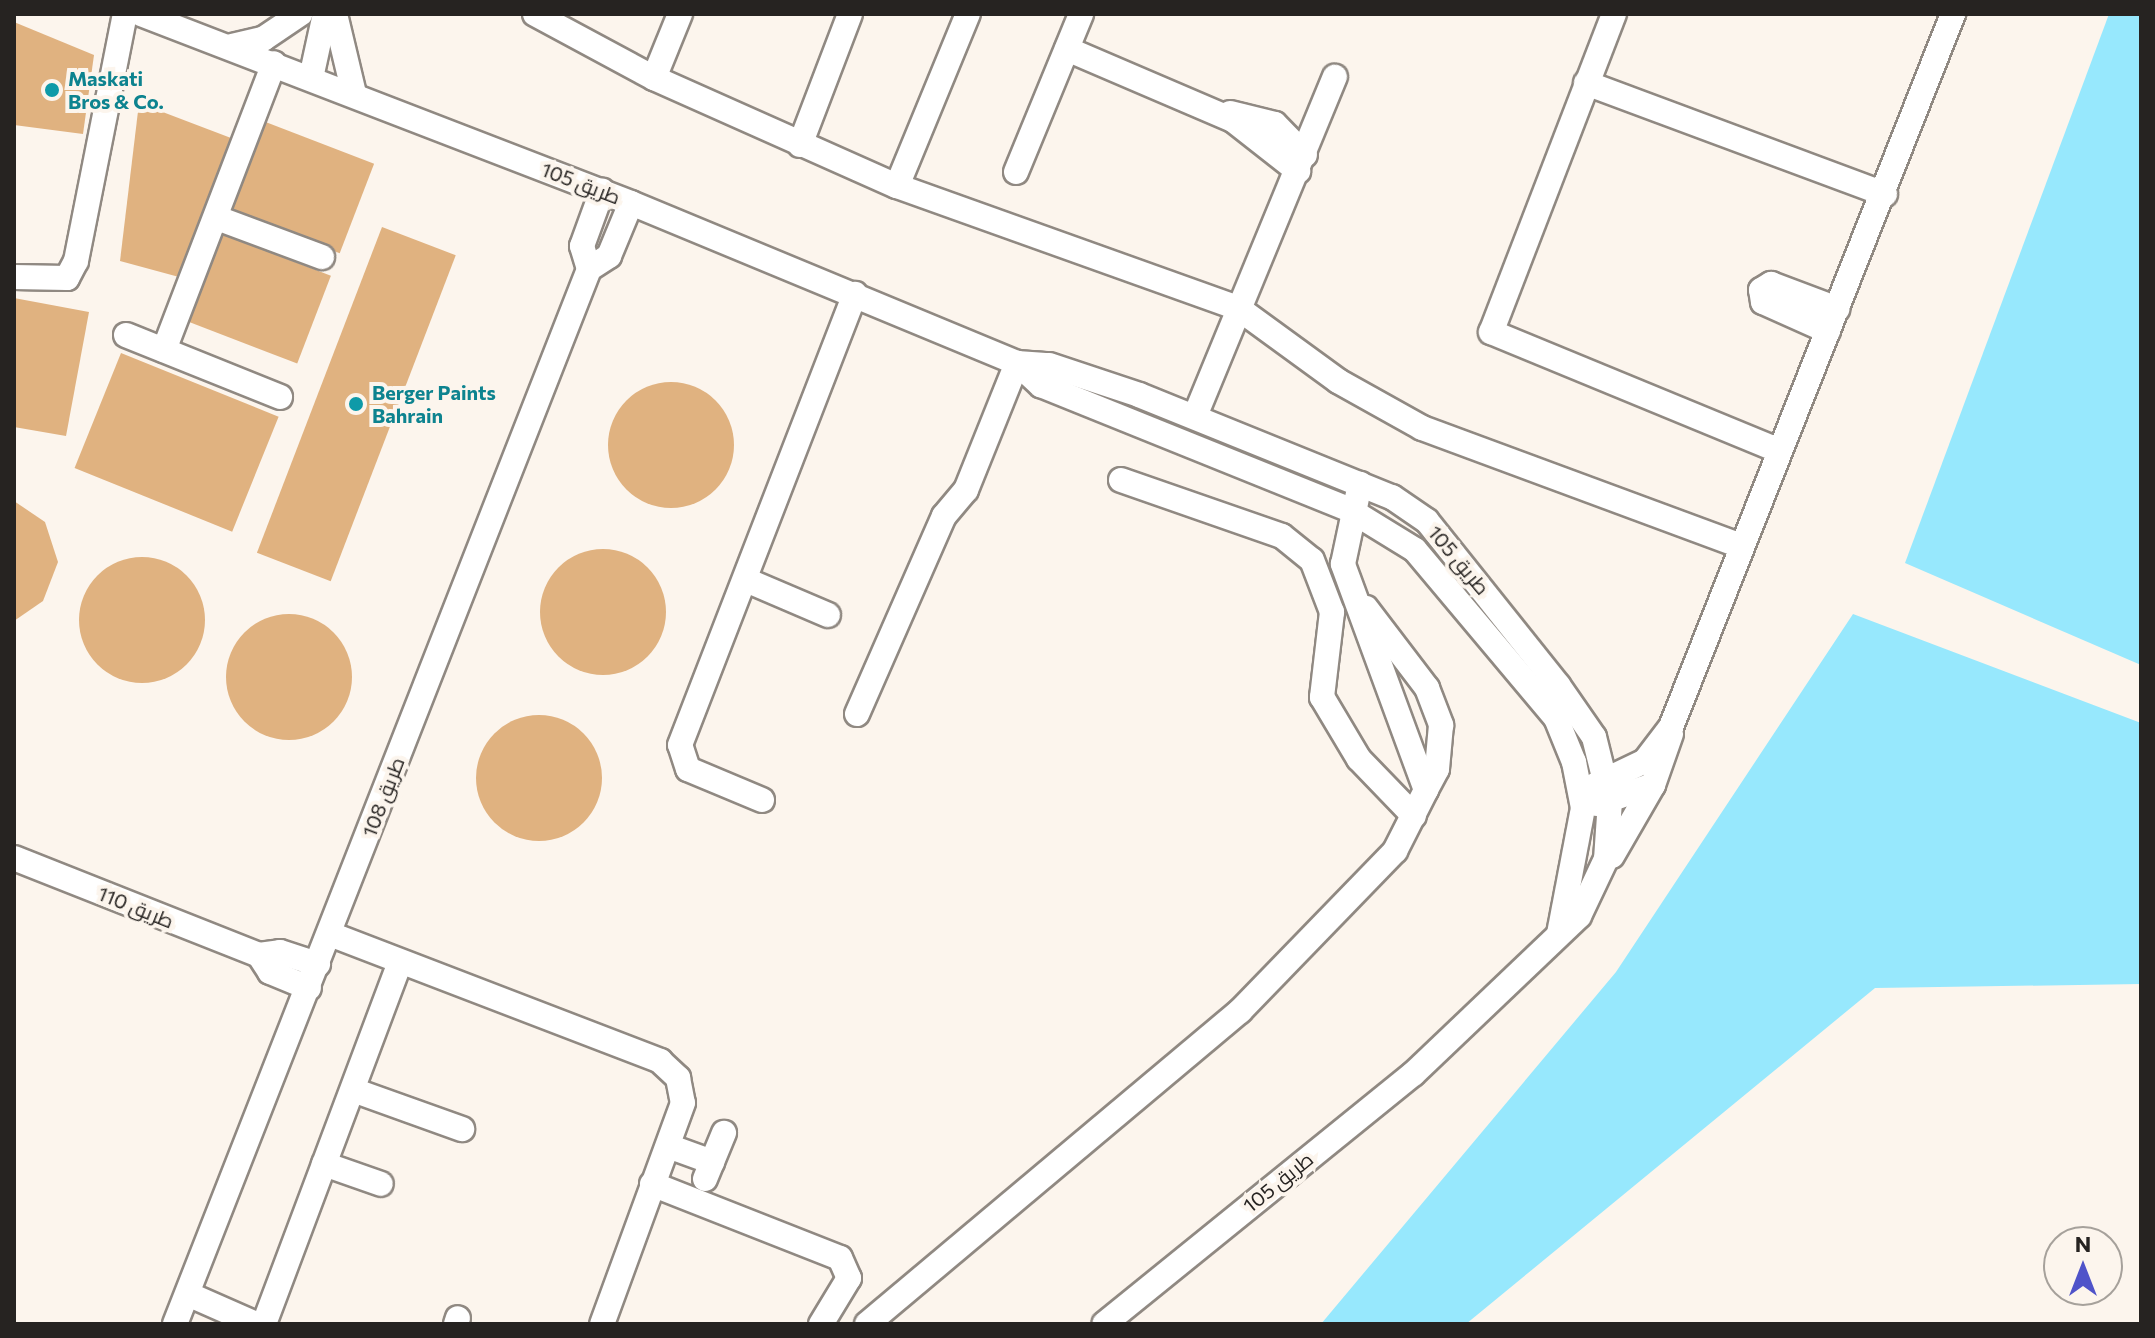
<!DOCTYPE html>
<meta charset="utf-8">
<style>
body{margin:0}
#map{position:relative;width:2155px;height:1338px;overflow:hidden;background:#fcf5ed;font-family:Commissioner,Cairo,sans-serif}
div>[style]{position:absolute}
.water>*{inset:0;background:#97e8fd}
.building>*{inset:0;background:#e0b280;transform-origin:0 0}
.round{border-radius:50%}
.roads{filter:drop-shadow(2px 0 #908982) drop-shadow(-2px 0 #908982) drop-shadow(0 2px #908982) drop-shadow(0 -2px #908982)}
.minor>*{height:24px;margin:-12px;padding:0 12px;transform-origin:12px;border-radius:12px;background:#fff}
.dots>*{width:22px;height:22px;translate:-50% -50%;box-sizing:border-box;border:4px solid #fcf5ed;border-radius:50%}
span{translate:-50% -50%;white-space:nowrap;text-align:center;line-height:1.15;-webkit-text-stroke:8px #fcf5ed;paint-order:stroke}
.culture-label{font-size:20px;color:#0d838f;font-weight:700}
.left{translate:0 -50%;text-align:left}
.street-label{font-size:20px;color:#262321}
.frame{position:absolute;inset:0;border:16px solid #262321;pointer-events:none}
.north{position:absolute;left:2043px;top:1226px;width:80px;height:80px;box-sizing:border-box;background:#fcf5ed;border:2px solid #a6a19b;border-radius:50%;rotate:0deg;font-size:22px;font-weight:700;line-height:32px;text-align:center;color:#262321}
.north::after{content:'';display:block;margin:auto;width:28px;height:36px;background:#4f53c9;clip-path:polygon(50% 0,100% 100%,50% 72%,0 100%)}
</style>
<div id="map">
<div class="water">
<i style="clip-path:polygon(2109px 14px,2141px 14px,2141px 665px,1905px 563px)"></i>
<i style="clip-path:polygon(1853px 614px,2141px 723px,2141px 984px,1875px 988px,1466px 1324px,1321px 1324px,1616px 972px)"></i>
</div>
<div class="building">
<i style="clip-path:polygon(14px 22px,94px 55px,83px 134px,14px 125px)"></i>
<i style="clip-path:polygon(139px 103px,231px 138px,179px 277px,120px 261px)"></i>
<i style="left:263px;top:121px;width:119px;height:96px;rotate:21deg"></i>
<i style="left:382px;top:227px;width:79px;height:349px;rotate:21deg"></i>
<i style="left:217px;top:232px;width:122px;height:94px;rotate:21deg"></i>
<i style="clip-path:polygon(14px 298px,89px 312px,66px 436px,14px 427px)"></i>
<i style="left:121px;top:353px;width:170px;height:124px;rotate:22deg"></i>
<i class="round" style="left:608px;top:382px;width:126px;height:126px"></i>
<i style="clip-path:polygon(14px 501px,45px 522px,58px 562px,43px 601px,14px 621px)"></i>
<i class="round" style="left:540px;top:549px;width:126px;height:126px"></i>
<i class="round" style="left:79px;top:557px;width:126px;height:126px"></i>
<i class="round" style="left:226px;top:614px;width:126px;height:126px"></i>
<i class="round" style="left:476px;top:715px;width:126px;height:126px"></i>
</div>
<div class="roads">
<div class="minor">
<i style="left:141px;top:14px;width:525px;rotate:21.09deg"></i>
<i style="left:631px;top:203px;width:418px;rotate:22.5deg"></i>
<i style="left:1017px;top:363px;width:32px;rotate:4deg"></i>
<i style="left:1049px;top:365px;width:95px;rotate:18.4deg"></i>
<i style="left:1139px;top:395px;width:273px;rotate:22deg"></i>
<i style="left:1392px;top:497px;width:42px;rotate:34.4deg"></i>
<i style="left:1427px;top:521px;width:210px;rotate:51.4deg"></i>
<i style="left:1558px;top:685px;width:63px;rotate:55.3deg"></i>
<i style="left:1594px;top:737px;width:66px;rotate:76deg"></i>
<i style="left:1610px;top:801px;width:58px;rotate:93.9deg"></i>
<i style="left:1606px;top:859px;width:63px;rotate:115.3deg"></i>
<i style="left:1579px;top:916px;width:229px;rotate:136.4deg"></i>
<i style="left:1413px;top:1074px;width:397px;rotate:141deg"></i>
<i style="left:335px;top:14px;width:82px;rotate:76.6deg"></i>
<i style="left:535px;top:14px;width:135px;rotate:28.3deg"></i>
<i style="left:654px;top:78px;width:266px;rotate:24deg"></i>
<i style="left:897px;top:186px;width:362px;rotate:19.7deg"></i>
<i style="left:1238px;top:308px;width:124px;rotate:36.1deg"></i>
<i style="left:1338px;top:381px;width:96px;rotate:29.2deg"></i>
<i style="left:1422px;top:428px;width:340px;rotate:20.3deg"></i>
<i style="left:1614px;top:14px;width:341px;rotate:111.1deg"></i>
<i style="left:1491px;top:332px;width:310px;rotate:22.4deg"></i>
<i style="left:232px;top:46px;width:32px;rotate:-13deg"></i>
<i style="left:263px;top:39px;width:45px;rotate:-34deg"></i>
<i style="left:1067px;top:49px;width:181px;rotate:23.2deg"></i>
<i style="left:1233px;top:120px;width:83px;rotate:38.1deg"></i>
<i style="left:311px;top:78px;width:66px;rotate:-77.7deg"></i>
<i style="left:654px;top:78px;width:69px;rotate:-67.9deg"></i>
<i style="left:1586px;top:83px;width:319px;rotate:20.4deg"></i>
<i style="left:1230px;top:113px;width:46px;rotate:13.7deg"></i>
<i style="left:1275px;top:124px;width:43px;rotate:45.9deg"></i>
<i style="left:800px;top:145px;width:140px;rotate:-69.1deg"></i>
<i style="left:1016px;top:172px;width:171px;rotate:-67.6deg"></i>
<i style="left:897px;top:186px;width:186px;rotate:-67.6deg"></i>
<i style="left:217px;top:218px;width:112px;rotate:20.4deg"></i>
<i style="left:589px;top:269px;width:24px;rotate:-107deg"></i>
<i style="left:582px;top:246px;width:59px;rotate:-70deg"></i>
<i style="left:14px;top:277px;width:53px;rotate:1.1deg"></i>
<i style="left:67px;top:278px;width:19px;rotate:-62deg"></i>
<i style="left:76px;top:261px;width:252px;rotate:-78.8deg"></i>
<i style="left:1828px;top:331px;width:71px;rotate:-156deg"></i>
<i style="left:1763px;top:302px;width:12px;rotate:-99deg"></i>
<i style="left:1761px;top:290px;width:12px;rotate:-31deg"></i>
<i style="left:1771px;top:284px;width:71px;rotate:20.7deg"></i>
<i style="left:126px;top:335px;width:166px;rotate:21.9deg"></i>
<i style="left:164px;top:350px;width:307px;rotate:-69deg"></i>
<i style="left:1017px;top:363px;width:33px;rotate:43deg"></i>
<i style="left:1041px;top:385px;width:333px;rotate:22deg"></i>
<i style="left:1350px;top:510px;width:76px;rotate:31.6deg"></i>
<i style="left:1415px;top:550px;width:219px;rotate:50deg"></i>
<i style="left:1556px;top:718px;width:48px;rotate:67.8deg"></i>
<i style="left:1574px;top:762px;width:47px;rotate:78.9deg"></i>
<i style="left:1583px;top:808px;width:128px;rotate:100.8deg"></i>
<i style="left:1195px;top:416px;width:367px;rotate:-67.6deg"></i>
<i style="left:1121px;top:480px;width:170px;rotate:19.2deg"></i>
<i style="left:1282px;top:536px;width:38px;rotate:39deg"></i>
<i style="left:1312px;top:560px;width:56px;rotate:69deg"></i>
<i style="left:1332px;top:612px;width:86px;rotate:96.7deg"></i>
<i style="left:1322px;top:697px;width:72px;rotate:59.2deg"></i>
<i style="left:1359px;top:759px;width:79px;rotate:46deg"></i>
<i style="left:746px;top:580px;width:89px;rotate:23.1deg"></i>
<i style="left:1366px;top:608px;width:101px;rotate:52.7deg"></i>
<i style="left:1427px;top:688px;width:40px;rotate:69deg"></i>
<i style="left:1441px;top:725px;width:44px;rotate:95.2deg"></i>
<i style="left:1437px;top:769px;width:24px;rotate:118deg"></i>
<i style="left:857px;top:714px;width:216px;rotate:-66.3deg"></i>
<i style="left:944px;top:516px;width:34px;rotate:-50deg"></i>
<i style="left:966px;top:490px;width:137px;rotate:-68.1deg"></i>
<i style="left:1595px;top:785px;width:55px;rotate:-25.6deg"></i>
<i style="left:1645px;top:761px;width:43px;rotate:-52.6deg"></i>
<i style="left:1671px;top:727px;width:767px;rotate:-68.42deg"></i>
<i style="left:762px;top:800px;width:80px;rotate:-157.3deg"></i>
<i style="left:688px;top:769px;width:25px;rotate:-108deg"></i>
<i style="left:680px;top:745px;width:484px;rotate:-68.8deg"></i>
<i style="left:1597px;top:804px;width:59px;rotate:-18.7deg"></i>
<i style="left:1653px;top:785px;width:54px;rotate:-70.6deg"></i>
<i style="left:1612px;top:856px;width:82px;rotate:-60deg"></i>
<i style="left:14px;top:858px;width:264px;rotate:21.6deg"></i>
<i style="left:259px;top:955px;width:21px;rotate:-8deg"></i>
<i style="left:280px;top:952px;width:40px;rotate:18deg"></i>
<i style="left:330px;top:934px;width:354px;rotate:21deg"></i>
<i style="left:660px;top:1061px;width:25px;rotate:43deg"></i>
<i style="left:678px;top:1078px;width:25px;rotate:79deg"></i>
<i style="left:683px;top:1103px;width:235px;rotate:110.1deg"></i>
<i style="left:259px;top:955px;width:20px;rotate:57deg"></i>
<i style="left:270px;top:972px;width:42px;rotate:22.3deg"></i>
<i style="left:353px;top:1090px;width:116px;rotate:19.7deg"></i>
<i style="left:668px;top:1146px;width:47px;rotate:20deg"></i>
<i style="left:324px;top:1164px;width:60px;rotate:19.3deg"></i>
<i style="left:705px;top:1179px;width:50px;rotate:-67.6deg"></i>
<i style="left:652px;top:1184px;width:202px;rotate:21.5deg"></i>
<i style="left:840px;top:1258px;width:22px;rotate:66deg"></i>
<i style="left:849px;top:1278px;width:54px;rotate:121.3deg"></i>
<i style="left:190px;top:1295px;width:72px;rotate:23.7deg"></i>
<i style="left:175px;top:1324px;width:1133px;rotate:-68.57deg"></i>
<i style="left:589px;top:269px;width:24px;rotate:-33deg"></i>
<i style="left:609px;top:256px;width:57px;rotate:-67.5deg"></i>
<i style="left:264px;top:1324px;width:386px;rotate:-69.4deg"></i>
<i style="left:456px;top:1324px;width:6px;rotate:-72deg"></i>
<i style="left:867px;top:1324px;width:487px;rotate:-40deg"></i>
<i style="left:1240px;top:1011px;width:223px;rotate:-45.9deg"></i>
<i style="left:1395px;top:851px;width:68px;rotate:-63.1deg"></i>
<i style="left:1426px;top:790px;width:241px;rotate:-110.2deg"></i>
<i style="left:1343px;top:564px;width:82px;rotate:-78deg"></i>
</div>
</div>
<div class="dots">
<i style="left:52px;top:90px;background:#0f9aa8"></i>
<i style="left:356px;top:404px;background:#0f9aa8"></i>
</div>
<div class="culture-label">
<span class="left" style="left:68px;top:90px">Maskati<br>Bros &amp; Co.</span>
<span class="left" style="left:372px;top:404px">Berger Paints<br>Bahrain</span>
</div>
<div class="street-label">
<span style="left:581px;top:183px;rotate:21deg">طريق 105</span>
<span style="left:1459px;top:560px;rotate:50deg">طريق 105</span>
<span style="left:383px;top:797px;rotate:-69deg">طريق 108</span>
<span style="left:136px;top:907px;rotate:22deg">طريق 110</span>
<span style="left:1278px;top:1182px;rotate:-39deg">طريق 105</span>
</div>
<div class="frame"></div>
<div class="north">N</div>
</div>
